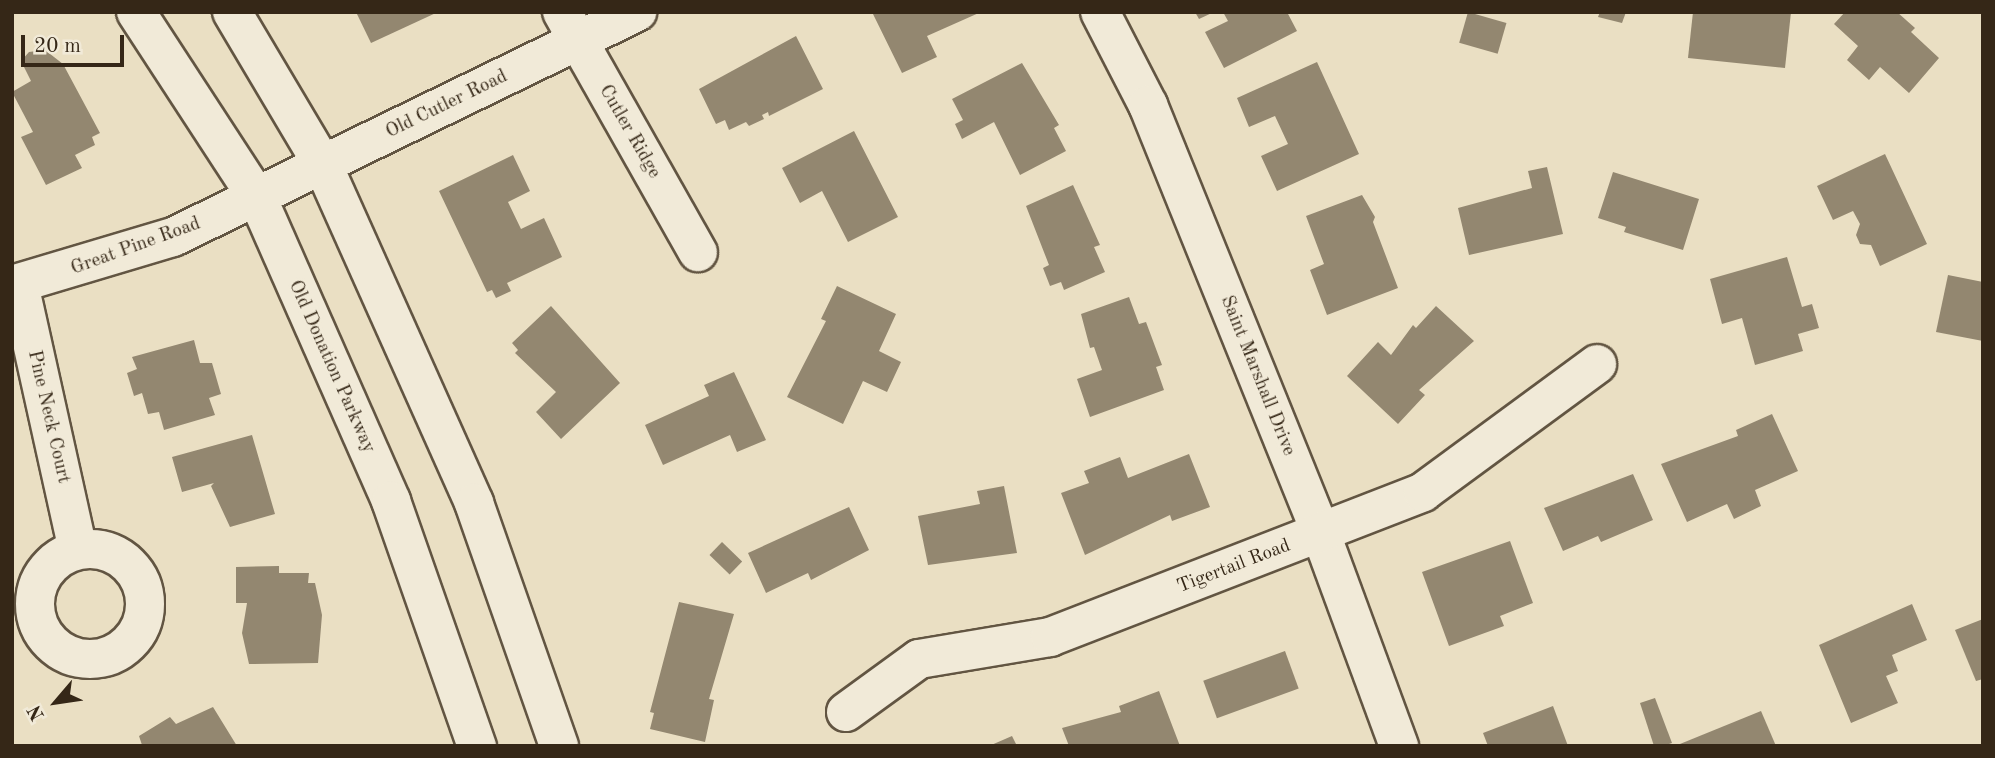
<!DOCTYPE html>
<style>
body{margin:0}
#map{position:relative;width:1995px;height:758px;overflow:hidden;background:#eadfc3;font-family:"Old Standard TT",serif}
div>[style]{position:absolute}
.building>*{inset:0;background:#938770;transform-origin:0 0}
.roads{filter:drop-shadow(2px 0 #625542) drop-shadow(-2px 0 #625542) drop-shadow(0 2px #625542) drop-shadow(0 -2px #625542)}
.minor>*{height:38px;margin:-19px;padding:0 19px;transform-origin:19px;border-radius:19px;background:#f1ead8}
.minor>.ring{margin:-19px;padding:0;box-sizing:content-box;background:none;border:38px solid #f1ead8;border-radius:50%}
span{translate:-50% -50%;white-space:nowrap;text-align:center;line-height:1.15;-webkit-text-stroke:5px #f1ead8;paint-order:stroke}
.street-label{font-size:19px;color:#352717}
.frame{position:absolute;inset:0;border:14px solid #352717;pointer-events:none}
.north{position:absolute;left:21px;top:667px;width:70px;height:70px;-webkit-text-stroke:5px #f1ead8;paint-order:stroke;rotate:241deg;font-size:19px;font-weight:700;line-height:28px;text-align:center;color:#352717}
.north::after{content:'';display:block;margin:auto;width:24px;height:32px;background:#352717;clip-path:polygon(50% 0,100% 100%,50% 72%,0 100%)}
.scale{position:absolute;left:21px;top:35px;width:103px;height:32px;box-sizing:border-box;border:4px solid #352717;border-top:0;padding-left:9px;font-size:21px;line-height:24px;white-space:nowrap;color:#352717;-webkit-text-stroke:5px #f1ead8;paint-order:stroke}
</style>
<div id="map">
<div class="building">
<i style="clip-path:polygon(356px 12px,438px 12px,371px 43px)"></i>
<i style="clip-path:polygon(872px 12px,981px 12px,927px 36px,937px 57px,902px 73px)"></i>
<i style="clip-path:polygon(1195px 12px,1214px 12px,1199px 19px)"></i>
<i style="clip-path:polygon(1223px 12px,1287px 12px,1297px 31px,1224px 68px,1205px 32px,1228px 21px)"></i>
<i style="left:1468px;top:12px;width:40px;height:32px;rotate:16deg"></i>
<i style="clip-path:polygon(1600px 12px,1626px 12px,1622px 23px,1598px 17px)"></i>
<i style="clip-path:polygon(1693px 12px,1791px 12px,1785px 68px,1688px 58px)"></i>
<i style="clip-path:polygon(1845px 12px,1897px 12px,1915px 28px,1911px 32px,1939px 58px,1909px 93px,1880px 67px,1869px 80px,1847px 60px,1858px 46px,1834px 24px)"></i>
<i style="clip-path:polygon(796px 36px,823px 89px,769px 116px,768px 112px,762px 115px,764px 119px,749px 126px,746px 122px,729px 130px,725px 120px,716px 124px,699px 89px)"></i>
<i style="clip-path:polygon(45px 50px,63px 64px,100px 133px,92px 137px,95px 145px,75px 155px,82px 168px,46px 185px,21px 137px,33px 132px,12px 92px,31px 81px,21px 61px,29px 52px)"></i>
<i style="clip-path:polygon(1317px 62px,1359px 154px,1277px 191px,1261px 156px,1288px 144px,1275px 116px,1249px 127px,1237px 98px)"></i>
<i style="clip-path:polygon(1022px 63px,1059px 125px,1054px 128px,1066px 151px,1020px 175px,994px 122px,962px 139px,955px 124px,963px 120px,952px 99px)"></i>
<i style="clip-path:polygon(854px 131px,898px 217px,848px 242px,822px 191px,800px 203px,782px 168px)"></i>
<i style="clip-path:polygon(1885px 154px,1927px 244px,1880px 266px,1871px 245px,1860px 244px,1856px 235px,1860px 224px,1853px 211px,1833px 220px,1817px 186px)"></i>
<i style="clip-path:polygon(513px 155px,530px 191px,508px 202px,521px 229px,544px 218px,562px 257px,507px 283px,511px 291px,496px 298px,492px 290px,487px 292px,439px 191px)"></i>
<i style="clip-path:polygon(1547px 167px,1563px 234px,1469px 255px,1458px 208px,1532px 188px,1528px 171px)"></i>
<i style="clip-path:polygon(1613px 172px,1699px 199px,1683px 250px,1624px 232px,1626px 227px,1598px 218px)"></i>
<i style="clip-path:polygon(1073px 185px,1100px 245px,1094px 247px,1105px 272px,1064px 290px,1061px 282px,1050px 286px,1043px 268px,1049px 265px,1026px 206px)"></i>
<i style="clip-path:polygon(1362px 195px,1375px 217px,1373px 222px,1398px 288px,1327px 315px,1310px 270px,1324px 264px,1306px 216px)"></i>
<i style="clip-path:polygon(1787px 257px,1802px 307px,1812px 304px,1819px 328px,1798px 334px,1803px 351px,1755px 365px,1742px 318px,1722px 324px,1710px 279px)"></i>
<i style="clip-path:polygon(1948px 275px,1983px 282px,1983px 341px,1936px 332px)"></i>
<i style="clip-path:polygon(837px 286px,896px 314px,879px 351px,901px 362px,887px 392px,863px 381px,843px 424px,787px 397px,826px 321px,821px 319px)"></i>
<i style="clip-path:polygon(1129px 297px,1139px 324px,1146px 322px,1162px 365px,1156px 367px,1164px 390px,1090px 417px,1077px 379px,1102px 370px,1094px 347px,1090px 348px,1081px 314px)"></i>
<i style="clip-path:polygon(551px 306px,620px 383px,561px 439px,536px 412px,556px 392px,515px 353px,518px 350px,512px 343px)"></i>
<i style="clip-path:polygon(1436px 306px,1474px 341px,1419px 390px,1425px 395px,1398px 424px,1347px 376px,1378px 342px,1391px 355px,1413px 325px,1416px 328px)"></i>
<i style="clip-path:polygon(194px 340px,200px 363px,212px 363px,221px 394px,209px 398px,215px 415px,164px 430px,159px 412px,148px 414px,142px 393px,134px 396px,127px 373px,137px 369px,132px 357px)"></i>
<i style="clip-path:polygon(734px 372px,766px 440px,737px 452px,730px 435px,663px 465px,645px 425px,709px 396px,704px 385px)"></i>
<i style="clip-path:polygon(1772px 414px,1798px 471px,1755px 490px,1761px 506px,1734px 519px,1727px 504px,1687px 522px,1661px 464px,1738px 436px,1736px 430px)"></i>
<i style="clip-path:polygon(252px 435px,275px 514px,230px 527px,211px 486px,214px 483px,182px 492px,172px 457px)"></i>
<i style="clip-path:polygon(1189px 454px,1210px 507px,1172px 521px,1170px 515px,1085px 555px,1061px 493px,1089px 483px,1084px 471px,1120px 457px,1128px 478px)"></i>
<i style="clip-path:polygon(1633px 474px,1653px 520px,1601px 542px,1598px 536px,1563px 551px,1544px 508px)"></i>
<i style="clip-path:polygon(1004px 486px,1017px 553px,928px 565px,918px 516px,980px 504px,977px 491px)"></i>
<i style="clip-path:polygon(849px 507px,869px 550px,811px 580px,808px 573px,766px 593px,748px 553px)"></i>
<i style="clip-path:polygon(1510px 541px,1533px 603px,1500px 616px,1504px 626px,1449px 646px,1422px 572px)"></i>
<i style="left:722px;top:542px;width:28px;height:18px;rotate:44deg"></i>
<i style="clip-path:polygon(279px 566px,279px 573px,309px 573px,308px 583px,315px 583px,322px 615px,318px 663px,249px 664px,242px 633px,247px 603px,236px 603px,236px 567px)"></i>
<i style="clip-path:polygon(679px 602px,734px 614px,709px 699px,714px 700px,705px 742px,650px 729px,654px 713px,650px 712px)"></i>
<i style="clip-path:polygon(1912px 604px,1927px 640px,1892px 655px,1898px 671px,1886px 676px,1898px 703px,1851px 723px,1819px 645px)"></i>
<i style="clip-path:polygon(1983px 619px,1983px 679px,1976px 681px,1955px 630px)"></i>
<i style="left:1285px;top:651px;width:40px;height:87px;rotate:70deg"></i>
<i style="clip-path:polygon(1159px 691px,1180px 746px,1069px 746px,1062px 728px,1121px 712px,1119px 706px)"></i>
<i style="clip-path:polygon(1655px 698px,1672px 743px,1663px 746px,1654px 746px,1640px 703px)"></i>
<i style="clip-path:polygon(1553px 706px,1568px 746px,1488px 746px,1483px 733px)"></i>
<i style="clip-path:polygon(213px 707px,237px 746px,142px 745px,139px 736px,170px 717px,176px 724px)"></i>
<i style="clip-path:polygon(1761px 711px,1776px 746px,1675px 746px)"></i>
<i style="clip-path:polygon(1012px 736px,1017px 746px,989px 746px)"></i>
</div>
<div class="roads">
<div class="minor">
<i style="left:136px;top:12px;width:223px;rotate:56.9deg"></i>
<i style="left:258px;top:199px;width:330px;rotate:66.2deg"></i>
<i style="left:391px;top:501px;width:260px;rotate:70.7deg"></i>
<i style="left:232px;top:12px;width:178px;rotate:59.3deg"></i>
<i style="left:323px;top:165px;width:370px;rotate:65.9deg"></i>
<i style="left:474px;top:503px;width:257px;rotate:70.7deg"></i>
<i style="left:562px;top:12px;width:276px;rotate:60.5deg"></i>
<i style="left:1100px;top:12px;width:105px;rotate:62.7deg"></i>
<i style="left:1148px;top:105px;width:463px;rotate:68deg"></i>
<i style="left:1321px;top:534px;width:226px;rotate:69.8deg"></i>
<i style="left:19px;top:284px;width:272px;rotate:77.5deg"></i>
<i style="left:12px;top:285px;width:168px;rotate:-16.6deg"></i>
<i style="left:173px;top:237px;width:516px;rotate:-25.87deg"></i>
<i class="ring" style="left:35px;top:549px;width:72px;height:72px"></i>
<i style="left:846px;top:712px;width:90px;rotate:-36deg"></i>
<i style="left:919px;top:659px;width:133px;rotate:-9.5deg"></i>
<i style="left:1050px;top:637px;width:400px;rotate:-21.2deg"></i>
<i style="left:1423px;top:492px;width:216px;rotate:-36.3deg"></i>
</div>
</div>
<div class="street-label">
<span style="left:447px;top:105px;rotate:-26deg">Old Cutler Road</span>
<span style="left:629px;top:132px;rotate:60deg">Cutler Ridge</span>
<span style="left:136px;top:247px;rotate:-20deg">Great Pine Road</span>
<span style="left:331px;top:367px;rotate:66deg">Old Donation Parkway</span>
<span style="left:1257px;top:376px;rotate:68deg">Saint Marshall Drive</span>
<span style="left:48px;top:417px;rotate:77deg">Pine Neck Court</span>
<span style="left:1234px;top:567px;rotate:-21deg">Tigertail Road</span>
</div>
<div class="frame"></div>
<div class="north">N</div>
<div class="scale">20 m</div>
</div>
